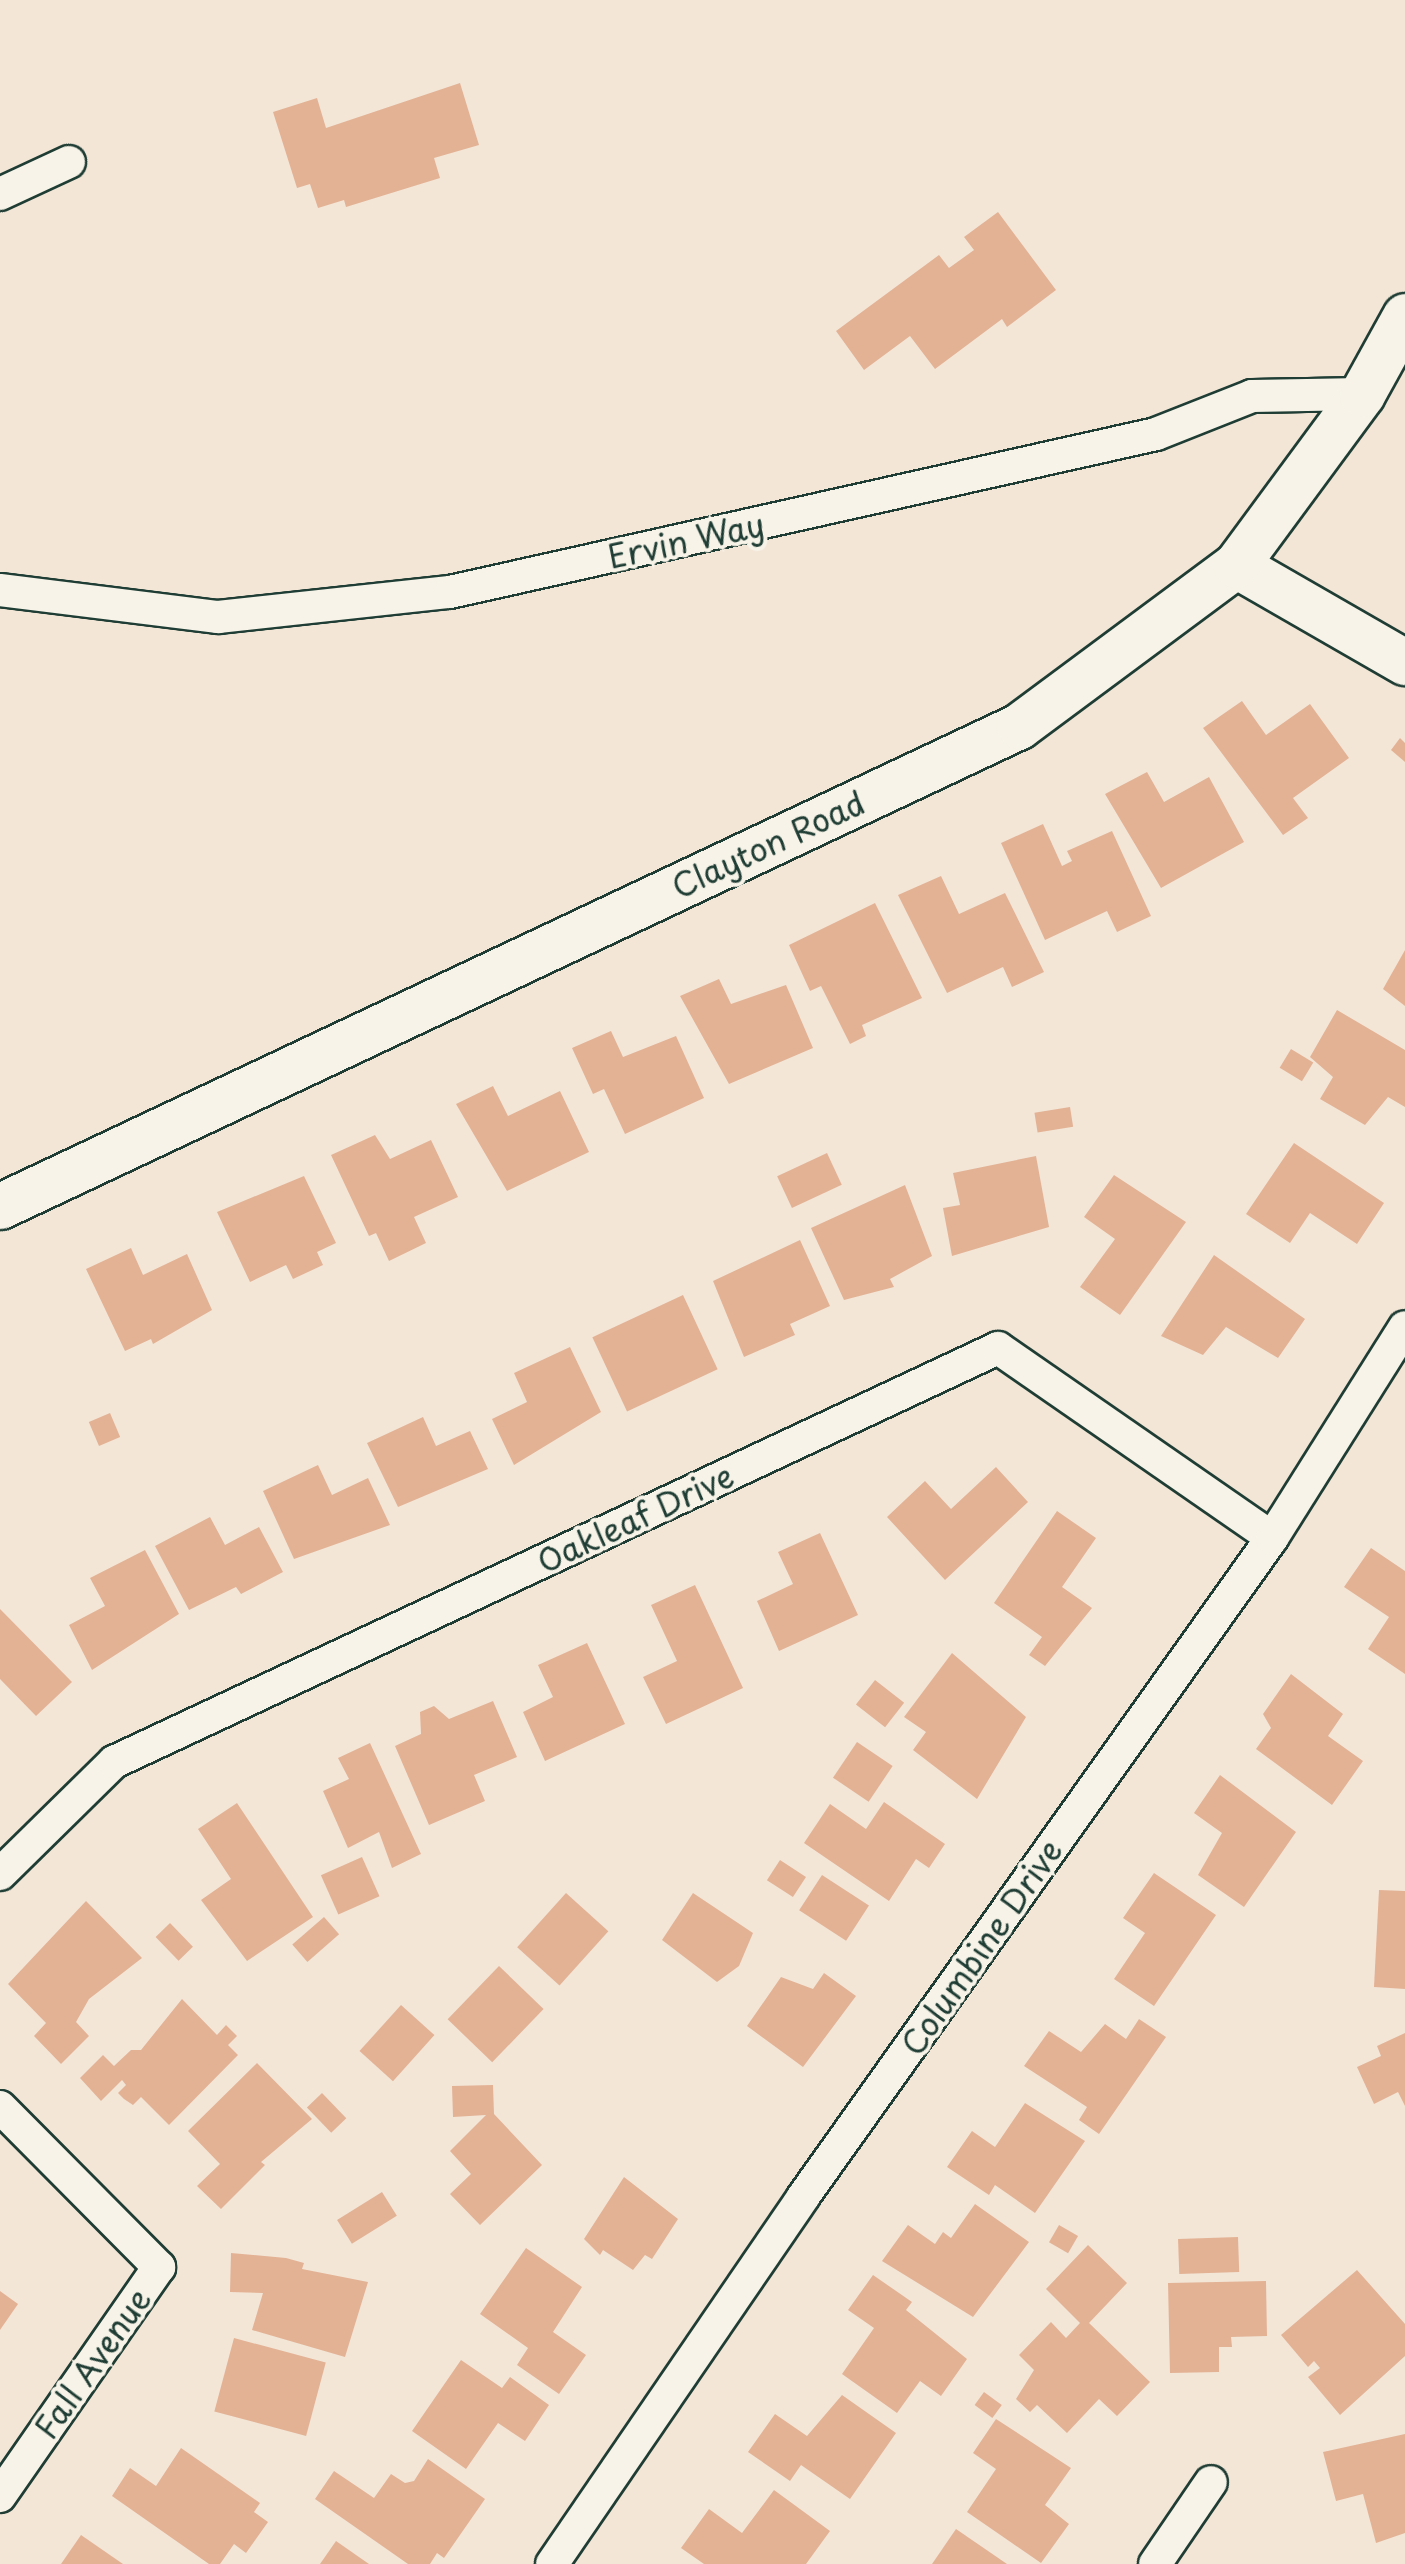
<!DOCTYPE html>
<style>
body{margin:0}
#map{position:relative;width:1405px;height:2564px;overflow:hidden;background:#f3e6d7;font-family:"Playpen Sans",sans-serif}
div>[style]{position:absolute}
.building>*{inset:0;background:#e3b295;transform-origin:0 0}
.roads{filter:drop-shadow(2px 0 #1f3d34) drop-shadow(-2px 0 #1f3d34) drop-shadow(0 2px #1f3d34) drop-shadow(0 -2px #1f3d34)}
.street>*{height:32px;margin:-16px;padding:0 16px;transform-origin:16px;border-radius:16px;background:#f7f3e8}
.secondary>*{height:45px;margin:-22.5px;padding:0 22.5px;transform-origin:22.5px;border-radius:22.5px;background:#f7f3e8}
span{translate:-50% -50%;white-space:nowrap;text-align:center;line-height:1.15;-webkit-text-stroke:8px #f7f3e8;paint-order:stroke}
.street-label{font-size:32px;color:#1f3d34}
</style>
<div id="map">
<div class="building">
<i style="clip-path:polygon(460px 83px,479px 145px,434px 158px,440px 178px,346px 207px,344px 200px,318px 208px,310px 184px,297px 188px,273px 112px,317px 98px,326px 128px)"></i>
<i style="clip-path:polygon(998px 212px,1056px 290px,1007px 327px,1002px 319px,935px 369px,910px 336px,864px 370px,836px 331px,939px 255px,949px 268px,974px 250px,964px 237px)"></i>
<i style="clip-path:polygon(1242px 701px,1266px 735px,1310px 704px,1349px 758px,1293px 798px,1308px 818px,1283px 835px,1203px 728px)"></i>
<i style="clip-path:polygon(1400px 738px,1405px 743px,1405px 762px,1391px 750px)"></i>
<i style="clip-path:polygon(1147px 772px,1164px 802px,1209px 777px,1244px 842px,1161px 888px,1105px 794px)"></i>
<i style="clip-path:polygon(1043px 824px,1062px 866px,1072px 861px,1067px 851px,1112px 831px,1151px 916px,1117px 932px,1107px 911px,1045px 940px,1001px 843px)"></i>
<i style="clip-path:polygon(941px 876px,959px 914px,1005px 893px,1044px 972px,1012px 987px,1003px 967px,947px 993px,898px 895px)"></i>
<i style="clip-path:polygon(875px 903px,922px 998px,862px 1025px,866px 1036px,850px 1044px,821px 986px,810px 991px,789px 945px)"></i>
<i style="clip-path:polygon(1405px 950px,1405px 1006px,1383px 989px)"></i>
<i style="clip-path:polygon(719px 979px,731px 1004px,786px 985px,813px 1048px,729px 1084px,680px 996px)"></i>
<i style="clip-path:polygon(1337px 1010px,1405px 1050px,1405px 1107px,1388px 1097px,1365px 1125px,1320px 1099px,1333px 1077px,1310px 1057px)"></i>
<i style="clip-path:polygon(611px 1031px,623px 1057px,676px 1036px,704px 1098px,625px 1134px,604px 1089px,593px 1094px,572px 1048px)"></i>
<i style="left:1291px;top:1049px;width:26px;height:22px;rotate:31deg"></i>
<i style="clip-path:polygon(493px 1086px,508px 1116px,560px 1091px,589px 1152px,507px 1191px,456px 1104px)"></i>
<i style="left:1070px;top:1107px;width:20px;height:36px;rotate:81deg"></i>
<i style="clip-path:polygon(375px 1135px,390px 1159px,431px 1140px,458px 1197px,414px 1217px,426px 1243px,389px 1261px,376px 1233px,369px 1236px,331px 1155px)"></i>
<i style="clip-path:polygon(1294px 1143px,1384px 1203px,1357px 1244px,1310px 1213px,1290px 1243px,1246px 1214px)"></i>
<i style="left:827px;top:1153px;width:35px;height:55px;rotate:65deg"></i>
<i style="clip-path:polygon(1036px 1156px,1049px 1227px,952px 1256px,943px 1208px,960px 1205px,953px 1173px)"></i>
<i style="clip-path:polygon(1114px 1175px,1186px 1222px,1120px 1315px,1080px 1287px,1115px 1239px,1084px 1217px)"></i>
<i style="clip-path:polygon(304px 1176px,336px 1243px,317px 1252px,323px 1265px,293px 1279px,286px 1265px,250px 1282px,217px 1212px)"></i>
<i style="clip-path:polygon(905px 1185px,932px 1256px,890px 1279px,894px 1287px,844px 1300px,811px 1228px)"></i>
<i style="clip-path:polygon(800px 1240px,830px 1306px,790px 1324px,795px 1335px,744px 1357px,713px 1281px)"></i>
<i style="clip-path:polygon(131px 1248px,143px 1275px,187px 1254px,212px 1310px,153px 1344px,151px 1339px,125px 1351px,86px 1269px)"></i>
<i style="clip-path:polygon(1214px 1255px,1305px 1319px,1278px 1358px,1226px 1327px,1203px 1355px,1161px 1336px)"></i>
<i style="left:683px;top:1295px;width:82px;height:100px;rotate:65deg"></i>
<i style="clip-path:polygon(570px 1347px,601px 1412px,514px 1465px,492px 1419px,527px 1402px,514px 1373px)"></i>
<i style="left:110px;top:1413px;width:26px;height:23px;rotate:67deg"></i>
<i style="clip-path:polygon(423px 1417px,436px 1446px,470px 1431px,488px 1469px,398px 1507px,367px 1443px)"></i>
<i style="clip-path:polygon(318px 1465px,332px 1495px,368px 1478px,390px 1525px,294px 1559px,263px 1491px)"></i>
<i style="clip-path:polygon(996px 1467px,1028px 1502px,945px 1580px,887px 1517px,925px 1481px,951px 1509px)"></i>
<i style="clip-path:polygon(1057px 1511px,1096px 1538px,1062px 1587px,1092px 1608px,1045px 1666px,1029px 1655px,1042px 1637px,994px 1603px)"></i>
<i style="clip-path:polygon(210px 1517px,225px 1545px,259px 1527px,283px 1572px,241px 1594px,236px 1587px,189px 1610px,155px 1546px)"></i>
<i style="clip-path:polygon(820px 1533px,858px 1615px,779px 1651px,757px 1601px,793px 1584px,778px 1552px)"></i>
<i style="clip-path:polygon(1371px 1548px,1405px 1571px,1405px 1674px,1368px 1649px,1389px 1617px,1344px 1587px)"></i>
<i style="clip-path:polygon(145px 1550px,179px 1614px,92px 1670px,69px 1625px,105px 1606px,90px 1578px)"></i>
<i style="clip-path:polygon(695px 1585px,743px 1688px,666px 1724px,643px 1677px,677px 1661px,651px 1605px)"></i>
<i style="clip-path:polygon(0 1609px,72px 1682px,36px 1716px,0 1679px)"></i>
<i style="clip-path:polygon(587px 1643px,625px 1724px,545px 1761px,523px 1712px,553px 1697px,538px 1665px)"></i>
<i style="clip-path:polygon(952px 1653px,1026px 1717px,977px 1799px,913px 1750px,926px 1732px,904px 1717px)"></i>
<i style="clip-path:polygon(1291px 1674px,1343px 1714px,1328px 1736px,1363px 1761px,1332px 1805px,1256px 1749px,1271px 1728px,1263px 1714px)"></i>
<i style="left:875px;top:1680px;width:37px;height:31px;rotate:38deg"></i>
<i style="clip-path:polygon(493px 1701px,517px 1757px,474px 1775px,485px 1801px,429px 1825px,395px 1746px,421px 1734px,420px 1712px,434px 1706px,449px 1719px)"></i>
<i style="left:857px;top:1742px;width:43px;height:43px;rotate:34deg"></i>
<i style="clip-path:polygon(370px 1743px,421px 1854px,392px 1868px,379px 1832px,348px 1848px,323px 1791px,349px 1779px,338px 1758px)"></i>
<i style="clip-path:polygon(1220px 1775px,1296px 1832px,1244px 1907px,1198px 1875px,1222px 1833px,1194px 1813px)"></i>
<i style="clip-path:polygon(884px 1802px,945px 1844px,929px 1868px,916px 1859px,889px 1901px,804px 1843px,830px 1804px,866px 1829px)"></i>
<i style="clip-path:polygon(237px 1803px,313px 1917px,247px 1961px,201px 1900px,231px 1879px,198px 1829px)"></i>
<i style="left:362px;top:1857px;width:43px;height:45px;rotate:66deg"></i>
<i style="left:780px;top:1860px;width:31px;height:24px;rotate:33deg"></i>
<i style="clip-path:polygon(1154px 1873px,1216px 1915px,1154px 2006px,1114px 1979px,1145px 1933px,1123px 1918px)"></i>
<i style="left:822px;top:1875px;width:56px;height:42px;rotate:33deg"></i>
<i style="clip-path:polygon(1379px 1890px,1405px 1891px,1405px 1989px,1374px 1987px)"></i>
<i style="left:566px;top:1893px;width:57px;height:73px;rotate:42deg"></i>
<i style="clip-path:polygon(693px 1893px,753px 1933px,739px 1966px,717px 1982px,662px 1940px)"></i>
<i style="clip-path:polygon(86px 1901px,142px 1958px,89px 1999px,76px 2022px,89px 2036px,61px 2064px,34px 2036px,46px 2023px,8px 1984px)"></i>
<i style="left:324px;top:1917px;width:23px;height:42px;rotate:49deg"></i>
<i style="left:170px;top:1923px;width:33px;height:20px;rotate:46deg"></i>
<i style="left:499px;top:1966px;width:62px;height:74px;rotate:44deg"></i>
<i style="clip-path:polygon(824px 1973px,856px 1996px,803px 2067px,747px 2026px,781px 1977px,813px 1989px)"></i>
<i style="clip-path:polygon(182px 1999px,217px 2035px,226px 2025px,237px 2036px,228px 2045px,238px 2055px,169px 2125px,141px 2097px,133px 2105px,124px 2099px,118px 2093px,126px 2085px,122px 2080px,101px 2101px,80px 2078px,103px 2055px,114px 2066px,131px 2050px,141px 2050px)"></i>
<i style="left:401px;top:2005px;width:45px;height:62px;rotate:42deg"></i>
<i style="clip-path:polygon(1139px 2019px,1166px 2037px,1099px 2134px,1079px 2120px,1087px 2107px,1024px 2066px,1049px 2031px,1081px 2052px,1105px 2024px,1126px 2039px)"></i>
<i style="clip-path:polygon(1405px 2033px,1405px 2106px,1398px 2092px,1374px 2104px,1357px 2067px,1381px 2056px,1377px 2046px)"></i>
<i style="clip-path:polygon(257px 2063px,312px 2119px,261px 2162px,265px 2165px,221px 2209px,197px 2186px,220px 2164px,188px 2131px)"></i>
<i style="clip-path:polygon(493px 2085px,494px 2114px,542px 2165px,480px 2225px,450px 2194px,471px 2174px,450px 2151px,486px 2115px,453px 2117px,452px 2086px)"></i>
<i style="left:322px;top:2093px;width:35px;height:21px;rotate:46deg"></i>
<i style="clip-path:polygon(1025px 2103px,1085px 2141px,1035px 2213px,995px 2185px,989px 2195px,947px 2167px,972px 2131px,995px 2147px)"></i>
<i style="clip-path:polygon(624px 2177px,678px 2219px,652px 2259px,645px 2255px,633px 2270px,603px 2250px,600px 2255px,584px 2239px)"></i>
<i style="left:382px;top:2192px;width:28px;height:53px;rotate:58deg"></i>
<i style="clip-path:polygon(975px 2204px,1029px 2242px,973px 2317px,882px 2261px,908px 2225px,935px 2244px,943px 2232px,951px 2238px)"></i>
<i style="left:1059px;top:2225px;width:22px;height:20px;rotate:30deg"></i>
<i style="left:1238px;top:2237px;width:35px;height:60px;rotate:88deg"></i>
<i style="clip-path:polygon(1088px 2245px,1127px 2283px,1089px 2323px,1150px 2382px,1117px 2416px,1099px 2399px,1067px 2433px,1037px 2405px,1030px 2412px,1016px 2399px,1034px 2370px,1019px 2355px,1051px 2322px,1066px 2338px,1080px 2323px,1046px 2289px)"></i>
<i style="clip-path:polygon(526px 2248px,582px 2287px,553px 2332px,586px 2355px,559px 2394px,517px 2365px,528px 2348px,480px 2314px)"></i>
<i style="clip-path:polygon(231px 2253px,286px 2258px,304px 2263px,302px 2269px,368px 2282px,345px 2357px,252px 2330px,263px 2293px,230px 2292px)"></i>
<i style="clip-path:polygon(1357px 2270px,1405px 2324px,1405px 2356px,1340px 2415px,1308px 2377px,1320px 2368px,1314px 2361px,1308px 2367px,1281px 2335px)"></i>
<i style="clip-path:polygon(873px 2275px,912px 2302px,906px 2310px,967px 2359px,941px 2396px,920px 2381px,897px 2413px,842px 2374px,874px 2328px,848px 2310px)"></i>
<i style="clip-path:polygon(1266px 2281px,1267px 2336px,1231px 2337px,1232px 2347px,1219px 2347px,1219px 2372px,1170px 2373px,1168px 2283px)"></i>
<i style="clip-path:polygon(0 2291px,18px 2304px,0 2330px)"></i>
<i style="left:234px;top:2338px;width:95px;height:76px;rotate:15deg"></i>
<i style="clip-path:polygon(461px 2360px,502px 2388px,510px 2377px,549px 2405px,525px 2441px,498px 2423px,466px 2469px,412px 2431px)"></i>
<i style="left:984px;top:2392px;width:22px;height:16px;rotate:36deg"></i>
<i style="clip-path:polygon(842px 2395px,896px 2433px,850px 2499px,801px 2465px,790px 2481px,748px 2452px,775px 2414px,807px 2436px)"></i>
<i style="clip-path:polygon(996px 2419px,1071px 2468px,1045px 2505px,1069px 2524px,1041px 2563px,967px 2512px,996px 2469px,973px 2453px)"></i>
<i style="clip-path:polygon(1405px 2434px,1405px 2533px,1376px 2543px,1363px 2494px,1336px 2501px,1323px 2452px)"></i>
<i style="clip-path:polygon(181px 2448px,260px 2503px,254px 2512px,268px 2522px,246px 2553px,234px 2544px,220px 2564px,209px 2564px,112px 2496px,130px 2468px,156px 2486px)"></i>
<i style="clip-path:polygon(428px 2459px,485px 2499px,444px 2558px,437px 2553px,430px 2564px,408px 2564px,315px 2499px,334px 2471px,374px 2498px,391px 2474px,405px 2483px,414px 2481px)"></i>
<i style="clip-path:polygon(774px 2490px,830px 2531px,806px 2564px,704px 2564px,681px 2548px,709px 2509px,742px 2533px)"></i>
<i style="clip-path:polygon(956px 2529px,1007px 2564px,932px 2564px)"></i>
<i style="clip-path:polygon(81px 2535px,123px 2564px,61px 2564px)"></i>
<i style="clip-path:polygon(336px 2541px,369px 2564px,320px 2564px)"></i>
</div>
<div class="roads">
<div class="street">
<i style="left:0;top:194px;width:76px;rotate:-24.9deg"></i>
<i style="left:0;top:590px;width:220px;rotate:7.1deg"></i>
<i style="left:218px;top:617px;width:233px;rotate:-6.2deg"></i>
<i style="left:450px;top:592px;width:723px;rotate:-12.61deg"></i>
<i style="left:1156px;top:434px;width:103px;rotate:-21.6deg"></i>
<i style="left:1252px;top:396px;width:110px;rotate:-1deg"></i>
<i style="left:0;top:1874px;width:160px;rotate:-44.5deg"></i>
<i style="left:114px;top:1762px;width:976px;rotate:-25.09deg"></i>
<i style="left:998px;top:1348px;width:333px;rotate:34.7deg"></i>
<i style="left:0;top:2107px;width:226px;rotate:45.2deg"></i>
<i style="left:159px;top:2267px;width:279px;rotate:124.8deg"></i>
<i style="left:552px;top:2564px;width:445px;rotate:-55.6deg"></i>
<i style="left:803px;top:2197px;width:809px;rotate:-54.56deg"></i>
<i style="left:1272px;top:1538px;width:249px;rotate:-57.8deg"></i>
<i style="left:1155px;top:2564px;width:99px;rotate:-55.7deg"></i>
</div>
<div class="secondary">
<i style="left:1236px;top:565px;width:195px;rotate:29.9deg"></i>
<i style="left:0;top:1206px;width:1126px;rotate:-25.22deg"></i>
<i style="left:1019px;top:726px;width:270px;rotate:-36.6deg"></i>
<i style="left:1236px;top:565px;width:212px;rotate:-53.6deg"></i>
<i style="left:1362px;top:394px;width:89px;rotate:-61.1deg"></i>
</div>
</div>
<div class="street-label">
<span style="left:686px;top:540px;rotate:-12deg">Ervin Way</span>
<span style="left:768px;top:844px;rotate:-25deg">Clayton Road</span>
<span style="left:635px;top:1518px;rotate:-25deg">Oakleaf Drive</span>
<span style="left:981px;top:1947px;rotate:-55deg">Columbine Drive</span>
<span style="left:92px;top:2363px;rotate:-55deg">Fall Avenue</span>
</div>
</div>
